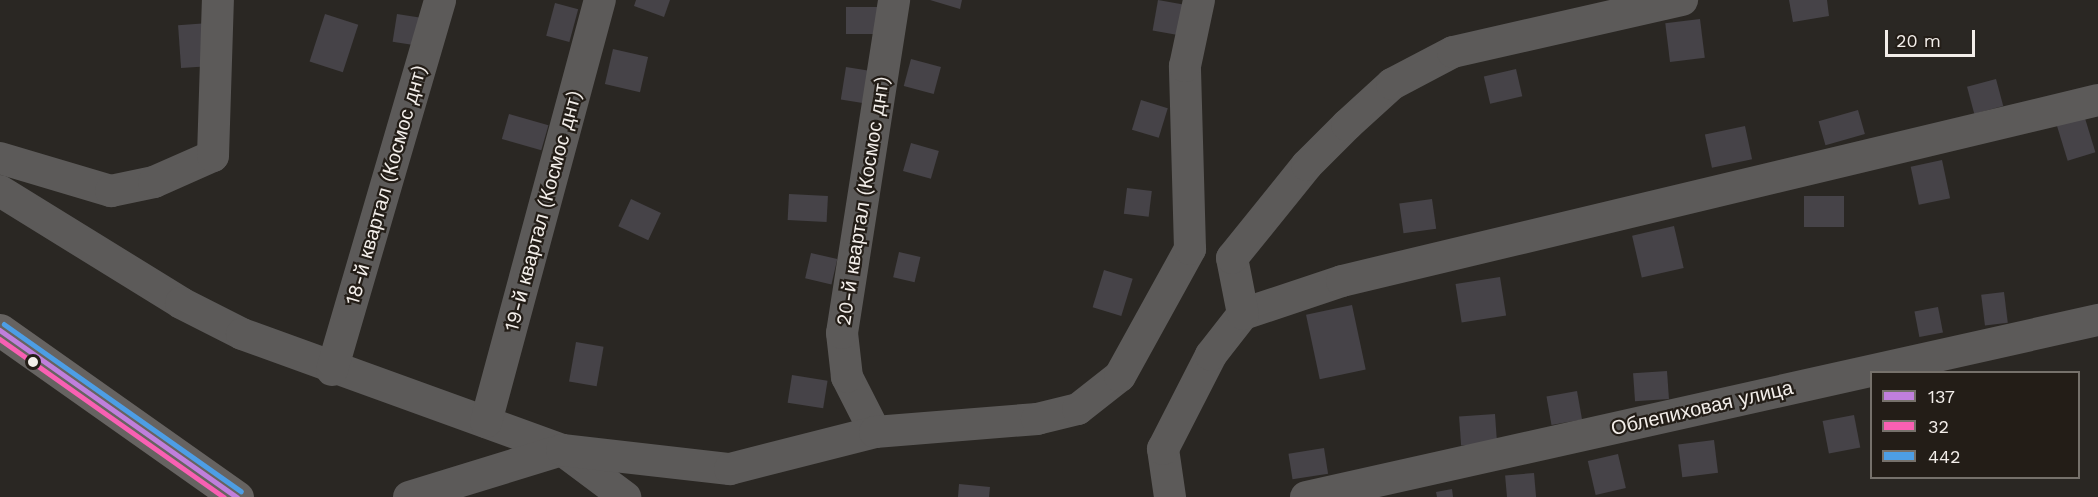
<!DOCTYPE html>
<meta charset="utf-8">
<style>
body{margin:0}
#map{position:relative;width:2098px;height:497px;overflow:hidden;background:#2a2723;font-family:"Work Sans",sans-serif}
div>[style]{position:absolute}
.building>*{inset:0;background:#464348;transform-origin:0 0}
.minor>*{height:32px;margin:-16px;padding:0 16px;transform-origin:16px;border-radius:16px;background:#5c5a59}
.major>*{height:33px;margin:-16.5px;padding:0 16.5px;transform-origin:16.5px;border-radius:16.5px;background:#666361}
.bus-1>*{height:4.5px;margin:-2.25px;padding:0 2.25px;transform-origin:2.25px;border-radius:2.25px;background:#c07fdc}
.bus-2>*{height:4.5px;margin:-2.25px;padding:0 2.25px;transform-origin:2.25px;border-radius:2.25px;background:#f860b3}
.bus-3>*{height:4.5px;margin:-2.25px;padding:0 2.25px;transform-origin:2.25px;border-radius:2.25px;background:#4d9ee5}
.dots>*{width:16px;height:16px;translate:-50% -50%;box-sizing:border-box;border:3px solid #231d17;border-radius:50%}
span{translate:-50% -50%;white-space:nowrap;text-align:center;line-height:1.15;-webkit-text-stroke:4.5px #231d17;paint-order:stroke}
.street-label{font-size:20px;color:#f3eeea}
.legend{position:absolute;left:1870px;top:371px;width:210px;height:108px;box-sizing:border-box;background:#231d17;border:2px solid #76716b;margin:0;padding:8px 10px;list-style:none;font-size:18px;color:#f3eeea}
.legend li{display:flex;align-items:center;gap:12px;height:30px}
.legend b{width:30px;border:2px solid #76716b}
.scale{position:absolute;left:1885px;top:30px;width:90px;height:27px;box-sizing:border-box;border:3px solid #f3eeea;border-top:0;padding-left:8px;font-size:18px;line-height:21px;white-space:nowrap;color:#f3eeea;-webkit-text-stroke:4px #231d17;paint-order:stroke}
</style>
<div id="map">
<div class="building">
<i style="clip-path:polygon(636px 0,670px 0,664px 17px,634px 6px)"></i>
<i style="clip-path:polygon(930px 0,962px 0,960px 9px)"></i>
<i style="left:1158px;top:0;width:27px;height:31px;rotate:10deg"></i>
<i style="clip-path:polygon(1789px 0,1827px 0,1829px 16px,1793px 22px)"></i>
<i style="left:555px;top:3px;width:24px;height:34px;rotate:15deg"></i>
<i style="left:846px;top:7px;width:38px;height:27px"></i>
<i style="left:325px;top:14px;width:35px;height:50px;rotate:18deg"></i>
<i style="left:397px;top:14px;width:26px;height:28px;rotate:9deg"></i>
<i style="left:1700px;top:19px;width:39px;height:35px;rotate:83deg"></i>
<i style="left:209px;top:23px;width:43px;height:31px;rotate:86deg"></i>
<i style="left:613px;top:49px;width:36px;height:36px;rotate:13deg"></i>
<i style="left:911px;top:59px;width:31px;height:28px;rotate:15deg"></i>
<i style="left:846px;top:67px;width:33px;height:33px;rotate:9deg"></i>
<i style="left:1516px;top:69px;width:28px;height:33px;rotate:77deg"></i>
<i style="left:1996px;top:79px;width:28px;height:30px;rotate:75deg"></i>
<i style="left:1141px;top:100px;width:28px;height:31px;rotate:17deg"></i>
<i style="left:1858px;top:110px;width:25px;height:41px;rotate:74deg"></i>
<i style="left:509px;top:114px;width:41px;height:26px;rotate:16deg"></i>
<i style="left:2084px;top:115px;width:39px;height:29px;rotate:73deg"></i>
<i style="left:1745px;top:126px;width:34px;height:41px;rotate:78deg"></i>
<i style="left:911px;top:143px;width:29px;height:29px;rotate:16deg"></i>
<i style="left:1942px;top:160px;width:39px;height:32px;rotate:78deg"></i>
<i style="left:1127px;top:188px;width:25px;height:26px;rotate:7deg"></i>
<i style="left:789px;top:194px;width:39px;height:26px;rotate:3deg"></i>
<i style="left:1804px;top:196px;width:40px;height:31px"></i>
<i style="left:631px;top:199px;width:33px;height:30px;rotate:25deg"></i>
<i style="left:1432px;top:199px;width:30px;height:33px;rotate:82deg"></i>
<i style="left:1674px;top:226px;width:43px;height:43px;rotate:77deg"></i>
<i style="left:899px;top:252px;width:22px;height:26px;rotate:13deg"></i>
<i style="left:811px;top:253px;width:27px;height:26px;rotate:13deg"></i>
<i style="left:1104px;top:270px;width:30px;height:39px;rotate:17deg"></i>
<i style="left:1500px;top:277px;width:39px;height:45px;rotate:81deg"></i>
<i style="left:2004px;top:292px;width:31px;height:23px;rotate:83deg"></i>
<i style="left:1352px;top:305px;width:66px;height:47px;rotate:78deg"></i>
<i style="left:1938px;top:307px;width:26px;height:24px;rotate:79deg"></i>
<i style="left:576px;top:342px;width:28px;height:40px;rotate:10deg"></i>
<i style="left:1667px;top:371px;width:28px;height:34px;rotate:86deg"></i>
<i style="left:792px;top:375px;width:36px;height:28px;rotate:9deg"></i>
<i style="left:1577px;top:391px;width:29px;height:31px;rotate:80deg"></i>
<i style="left:1495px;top:414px;width:29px;height:36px;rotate:86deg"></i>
<i style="left:1854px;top:415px;width:33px;height:32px;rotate:79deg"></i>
<i style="left:1714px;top:440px;width:33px;height:36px;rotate:83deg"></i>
<i style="left:1324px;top:448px;width:26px;height:36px;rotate:81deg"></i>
<i style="left:1618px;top:454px;width:35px;height:31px;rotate:77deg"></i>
<i style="left:1534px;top:473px;width:24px;height:29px;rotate:85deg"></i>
<i style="clip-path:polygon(959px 484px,990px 487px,989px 497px,958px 497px)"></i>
<i style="clip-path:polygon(1452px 489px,1453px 497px,1437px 497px,1436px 492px)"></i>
</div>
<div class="minor">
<i style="left:0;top:158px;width:116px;rotate:16.6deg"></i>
<i style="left:111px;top:191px;width:44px;rotate:-11.8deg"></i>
<i style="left:154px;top:182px;width:64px;rotate:-23.8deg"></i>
<i style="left:213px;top:156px;width:156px;rotate:-88.2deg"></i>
<i style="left:0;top:191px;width:213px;rotate:31.7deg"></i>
<i style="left:181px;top:303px;width:68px;rotate:26.9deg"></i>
<i style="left:242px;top:334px;width:340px;rotate:19.9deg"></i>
<i style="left:562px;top:450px;width:79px;rotate:36.7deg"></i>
<i style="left:1243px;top:314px;width:104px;rotate:-18.4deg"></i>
<i style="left:1342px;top:281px;width:777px;rotate:-13.46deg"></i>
<i style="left:332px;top:370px;width:385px;rotate:-73.7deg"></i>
<i style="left:486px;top:422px;width:437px;rotate:-74.9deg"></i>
<i style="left:875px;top:432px;width:62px;rotate:-117deg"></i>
<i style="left:847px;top:377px;width:44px;rotate:-96.5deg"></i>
<i style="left:842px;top:333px;width:337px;rotate:-81.1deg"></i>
<i style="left:409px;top:497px;width:160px;rotate:-17.1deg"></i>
<i style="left:562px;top:450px;width:169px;rotate:6.5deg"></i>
<i style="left:730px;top:469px;width:150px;rotate:-14.3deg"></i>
<i style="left:875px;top:432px;width:163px;rotate:-4.6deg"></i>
<i style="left:1037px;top:419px;width:42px;rotate:-13.7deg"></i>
<i style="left:1078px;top:409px;width:53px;rotate:-38.2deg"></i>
<i style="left:1120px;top:376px;width:145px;rotate:-61.1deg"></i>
<i style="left:1190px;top:249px;width:183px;rotate:-91.6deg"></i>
<i style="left:1185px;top:66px;width:67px;rotate:-78deg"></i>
<i style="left:1170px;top:497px;width:49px;rotate:-98.3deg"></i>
<i style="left:1163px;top:449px;width:106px;rotate:-62.9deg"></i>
<i style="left:1211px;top:355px;width:52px;rotate:-52deg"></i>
<i style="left:1243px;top:314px;width:57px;rotate:-101.1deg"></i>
<i style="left:1232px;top:258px;width:119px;rotate:-51.1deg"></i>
<i style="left:1307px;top:165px;width:57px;rotate:-45deg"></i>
<i style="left:1347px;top:125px;width:61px;rotate:-42.3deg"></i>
<i style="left:1392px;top:84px;width:69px;rotate:-27.7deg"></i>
<i style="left:1453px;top:52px;width:235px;rotate:-12.8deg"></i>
<i style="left:1306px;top:497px;width:812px;rotate:-12.6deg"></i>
</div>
<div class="major">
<i style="left:0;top:330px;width:290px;rotate:35.2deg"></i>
</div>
<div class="bus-1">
<i style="left:0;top:330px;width:290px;rotate:35.2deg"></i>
</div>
<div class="bus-2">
<i style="left:0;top:339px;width:274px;rotate:35.2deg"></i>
</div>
<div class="bus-3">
<i style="left:4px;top:324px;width:290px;rotate:35.2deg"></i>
</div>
<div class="dots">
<i style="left:33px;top:362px;background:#f3eeea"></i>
</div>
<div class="street-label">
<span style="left:386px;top:185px;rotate:-74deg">18-й квартал (Космос днт)</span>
<span style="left:863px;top:201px;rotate:-81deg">20-й квартал (Космос днт)</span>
<span style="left:543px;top:211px;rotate:-75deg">19-й квартал (Космос днт)</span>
<span style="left:1702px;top:408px;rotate:-13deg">Облепиховая улица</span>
</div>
<ul class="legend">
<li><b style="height:8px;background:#c07fdc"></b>137</li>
<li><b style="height:8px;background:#f860b3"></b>32</li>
<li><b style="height:8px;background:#4d9ee5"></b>442</li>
</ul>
<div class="scale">20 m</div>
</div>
